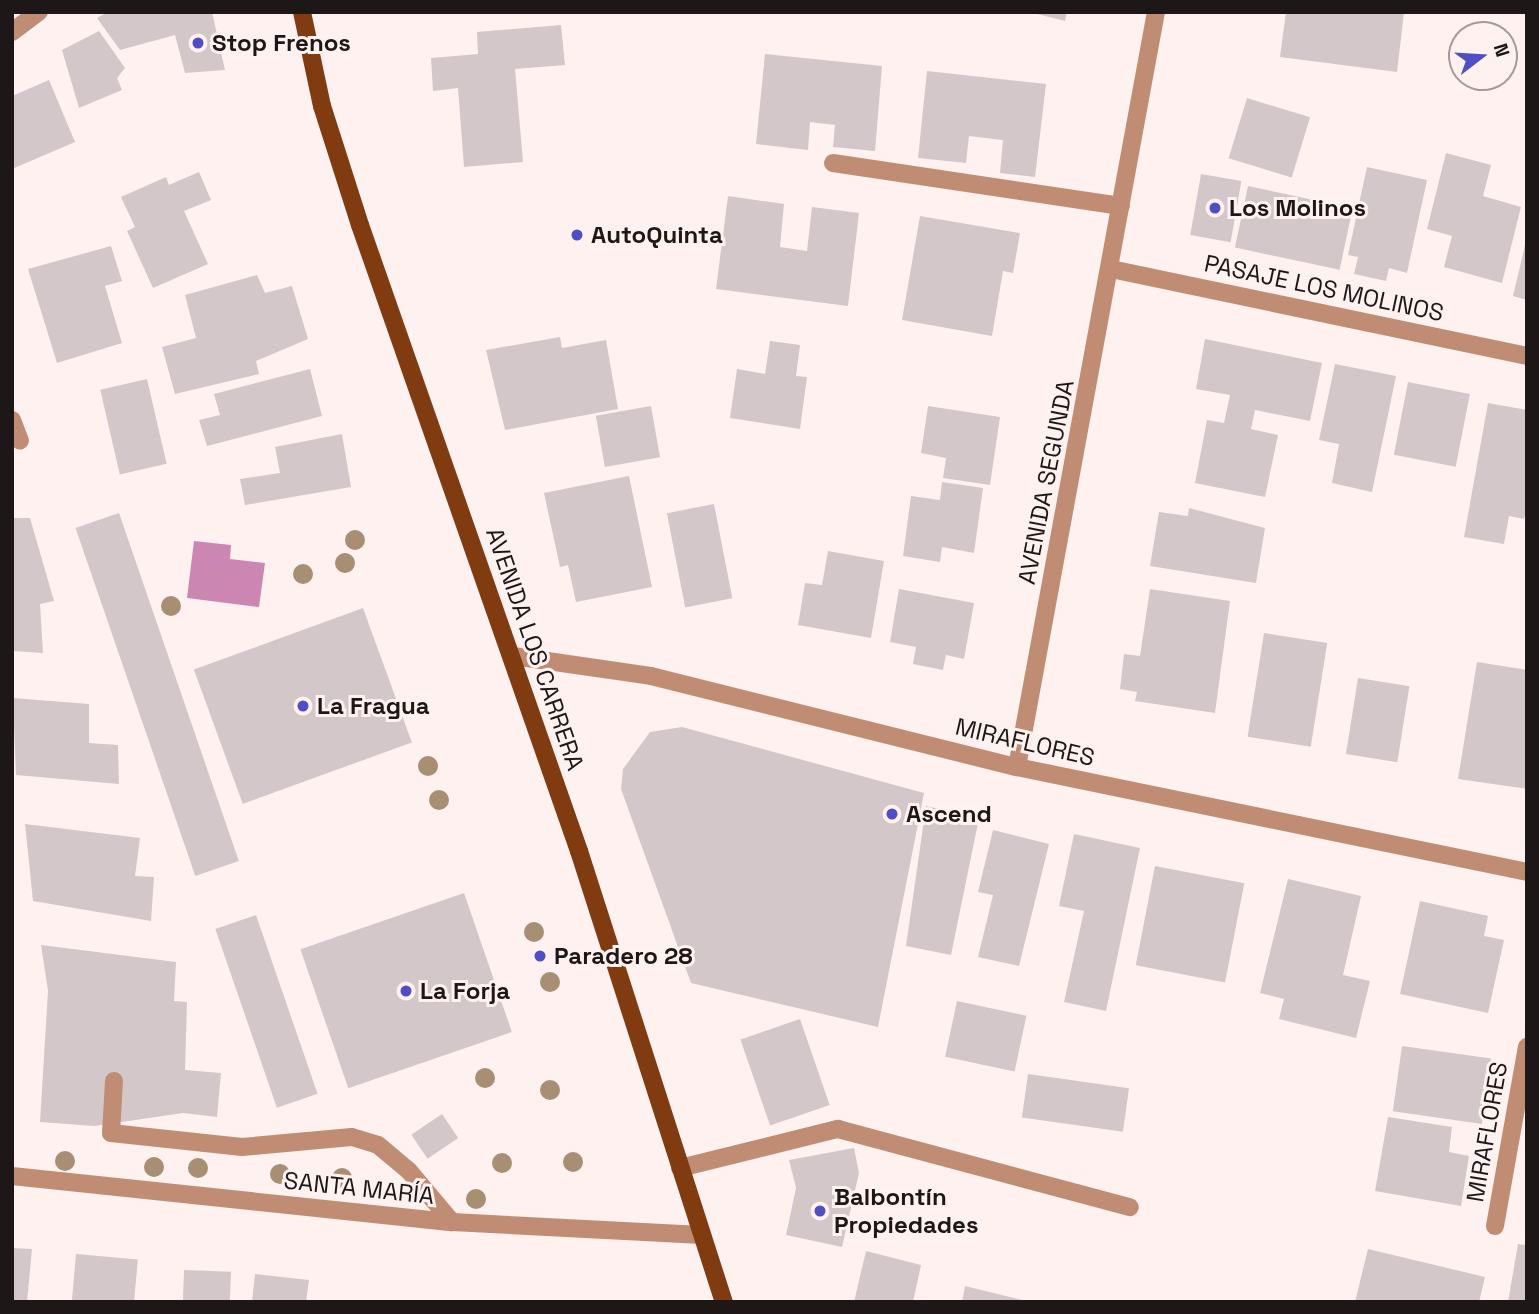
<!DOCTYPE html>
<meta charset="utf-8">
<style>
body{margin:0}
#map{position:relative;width:1539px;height:1314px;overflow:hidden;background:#fff1ef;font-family:"Space Grotesk",sans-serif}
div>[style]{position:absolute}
.water>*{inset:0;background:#cb87b1}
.building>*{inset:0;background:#d4c7ca;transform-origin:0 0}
.lane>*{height:18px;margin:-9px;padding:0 9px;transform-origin:9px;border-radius:9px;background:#c08d74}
.street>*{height:18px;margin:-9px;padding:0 9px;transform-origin:9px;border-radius:9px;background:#c08d74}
.primary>*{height:18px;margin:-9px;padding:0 9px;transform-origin:9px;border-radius:9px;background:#803b11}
.trees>*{width:20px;height:20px;margin:-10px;border-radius:50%;background:#a88e73}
.dots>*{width:19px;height:19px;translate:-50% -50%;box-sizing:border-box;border:4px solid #fff1ef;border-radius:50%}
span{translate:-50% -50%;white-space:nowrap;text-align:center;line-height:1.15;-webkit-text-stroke:6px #fff1ef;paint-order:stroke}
.poi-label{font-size:24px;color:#1d1817;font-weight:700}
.left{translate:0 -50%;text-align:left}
.street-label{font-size:24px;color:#1d1817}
.frame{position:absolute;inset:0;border:14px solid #1d1817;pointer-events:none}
.north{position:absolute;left:1448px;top:21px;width:70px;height:70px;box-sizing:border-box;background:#fff1ef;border:2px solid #a59a99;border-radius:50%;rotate:73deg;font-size:19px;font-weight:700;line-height:28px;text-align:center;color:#1d1817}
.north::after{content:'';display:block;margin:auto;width:24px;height:32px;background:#4e4ec5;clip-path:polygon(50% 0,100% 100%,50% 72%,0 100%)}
</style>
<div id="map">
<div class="water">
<i style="clip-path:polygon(194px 541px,231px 545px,230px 559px,265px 563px,259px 607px,187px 598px)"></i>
</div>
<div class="building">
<i style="clip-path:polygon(108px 12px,212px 12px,225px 70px,185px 73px,175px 35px,120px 50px,97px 18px)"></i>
<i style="clip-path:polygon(1029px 12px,1067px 12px,1065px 21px)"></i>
<i style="clip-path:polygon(1286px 12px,1404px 12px,1397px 72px,1280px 57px)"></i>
<i style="clip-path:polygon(561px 25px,565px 65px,515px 69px,523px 162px,464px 167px,458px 88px,433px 91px,431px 58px,478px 54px,477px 32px)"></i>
<i style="clip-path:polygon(99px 31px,125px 68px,117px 78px,122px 90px,79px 108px,62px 50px)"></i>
<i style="clip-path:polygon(765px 54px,882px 66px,875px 151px,833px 147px,835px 125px,810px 122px,808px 150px,756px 144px)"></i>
<i style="clip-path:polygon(927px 71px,1046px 84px,1035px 177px,1000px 173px,1003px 140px,969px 136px,966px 163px,918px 158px)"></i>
<i style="clip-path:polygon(49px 80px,75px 142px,12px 169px,12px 96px)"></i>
<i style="left:1247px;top:98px;width:66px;height:63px;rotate:17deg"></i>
<i style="clip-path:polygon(1446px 153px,1491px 165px,1483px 196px,1521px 207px,1502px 283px,1444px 267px,1452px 236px,1427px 229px)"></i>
<i style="clip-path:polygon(1367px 167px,1427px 180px,1407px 273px,1389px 268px,1386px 281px,1354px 274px,1358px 257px,1348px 255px)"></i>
<i style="clip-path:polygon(199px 172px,211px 200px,184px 211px,208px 264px,153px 288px,127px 231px,135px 227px,121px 197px,166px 177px,169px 185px)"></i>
<i style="left:1201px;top:174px;width:41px;height:62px;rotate:10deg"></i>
<i style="left:1248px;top:186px;width:107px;height:63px;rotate:12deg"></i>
<i style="clip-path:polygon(728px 196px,784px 204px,780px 247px,807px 251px,812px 207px,859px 213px,848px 306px,716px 289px)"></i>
<i style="clip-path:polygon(920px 216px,1020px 233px,1013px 273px,1003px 271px,992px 336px,902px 320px)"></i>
<i style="clip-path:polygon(1526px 241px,1527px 241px,1527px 300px,1513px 296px)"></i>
<i style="clip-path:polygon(111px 246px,122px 281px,105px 286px,122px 343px,57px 363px,28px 269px)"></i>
<i style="clip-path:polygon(257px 275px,265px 293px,292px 286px,308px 339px,256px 361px,259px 374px,175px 394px,162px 347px,196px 338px,185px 295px)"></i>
<i style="clip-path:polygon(560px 337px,562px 348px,606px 340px,618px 409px,505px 430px,486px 350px)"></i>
<i style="clip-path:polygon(1205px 339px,1322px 363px,1310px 421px,1255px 410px,1251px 429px,1278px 435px,1265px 497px,1195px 483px,1207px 420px,1224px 423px,1230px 395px,1196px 389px)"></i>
<i style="clip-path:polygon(770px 341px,800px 345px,796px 376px,807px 377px,800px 429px,730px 418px,737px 369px,765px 374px)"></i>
<i style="clip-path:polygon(1335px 364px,1396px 376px,1372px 492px,1332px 483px,1339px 444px,1319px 440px)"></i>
<i style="clip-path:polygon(310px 369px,322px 416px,207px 446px,199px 420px,220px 415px,214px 394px)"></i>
<i style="left:147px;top:379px;width:87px;height:48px;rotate:77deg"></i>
<i style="left:1408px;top:382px;width:63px;height:74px;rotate:11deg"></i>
<i style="clip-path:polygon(1488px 403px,1527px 410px,1527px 506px,1524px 519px,1509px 516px,1504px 544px,1464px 537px)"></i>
<i style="left:651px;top:406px;width:52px;height:56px;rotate:80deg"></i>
<i style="clip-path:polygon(928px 406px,1000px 417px,990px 485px,943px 478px,946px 458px,921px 453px)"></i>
<i style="clip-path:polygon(342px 434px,351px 487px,245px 505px,240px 479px,280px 473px,275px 447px)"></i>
<i style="clip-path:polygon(629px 476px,652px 587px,576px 602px,568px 565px,560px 567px,544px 493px)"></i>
<i style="clip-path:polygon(942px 482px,983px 488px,974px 553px,942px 547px,940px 562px,903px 556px,911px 496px,940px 500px)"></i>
<i style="left:714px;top:504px;width:96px;height:48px;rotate:79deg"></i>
<i style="clip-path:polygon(1189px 508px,1265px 528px,1256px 583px,1150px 566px,1159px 512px,1188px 516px)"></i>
<i style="left:119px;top:513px;width:368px;height:46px;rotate:71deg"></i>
<i style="clip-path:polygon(12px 518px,30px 518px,54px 601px,40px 604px,43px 653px,12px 651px)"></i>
<i style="clip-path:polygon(828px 551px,884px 561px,871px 638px,798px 625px,805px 583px,822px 585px)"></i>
<i style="clip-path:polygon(899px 589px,974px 603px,964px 659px,946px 655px,943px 670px,913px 664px,916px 647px,890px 642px)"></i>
<i style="clip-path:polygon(1150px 589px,1230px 601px,1215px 713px,1135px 701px,1137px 692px,1120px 689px,1124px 654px,1140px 656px)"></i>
<i style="left:363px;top:608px;width:143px;height:180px;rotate:70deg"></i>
<i style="left:1264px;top:633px;width:64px;height:105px;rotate:9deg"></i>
<i style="clip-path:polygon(1477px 662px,1527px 670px,1527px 789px,1458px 779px)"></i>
<i style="left:1358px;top:678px;width:52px;height:77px;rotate:9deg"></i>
<i style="clip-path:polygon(13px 698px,89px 704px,89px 743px,118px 745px,119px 784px,16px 775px)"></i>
<i style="clip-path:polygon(682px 727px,924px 793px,878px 1027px,691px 983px,621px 789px,623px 769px,650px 732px)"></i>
<i style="clip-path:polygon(926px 806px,979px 818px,951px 955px,906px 946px)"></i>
<i style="clip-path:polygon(25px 824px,140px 838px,135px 876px,154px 877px,151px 921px,33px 901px)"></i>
<i style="clip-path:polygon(993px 830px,1049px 844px,1019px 966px,978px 957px,993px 895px,978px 892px)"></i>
<i style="clip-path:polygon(1074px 834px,1140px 848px,1106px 1011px,1064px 1002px,1084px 911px,1059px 906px)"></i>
<i style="left:1155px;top:866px;width:91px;height:101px;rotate:11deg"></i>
<i style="clip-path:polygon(1288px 879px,1361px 896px,1343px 975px,1370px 981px,1356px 1038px,1279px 1019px,1284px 999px,1260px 993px)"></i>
<i style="left:464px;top:893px;width:147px;height:173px;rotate:71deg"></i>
<i style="clip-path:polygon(1420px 901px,1488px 916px,1484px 936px,1504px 940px,1488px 1013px,1400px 994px)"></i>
<i style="left:256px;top:915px;width:189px;height:43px;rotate:71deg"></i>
<i style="clip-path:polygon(41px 945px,176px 962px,174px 1001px,187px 1002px,185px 1070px,221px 1073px,217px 1117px,183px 1113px,94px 1126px,40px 1122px,48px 991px)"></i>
<i style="left:957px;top:1001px;width:71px;height:57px;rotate:12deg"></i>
<i style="left:800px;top:1019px;width:91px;height:63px;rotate:71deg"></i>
<i style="left:1402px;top:1046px;width:90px;height:66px;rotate:8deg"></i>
<i style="left:1028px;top:1074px;width:102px;height:44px;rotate:8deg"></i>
<i style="left:442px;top:1114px;width:29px;height:37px;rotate:56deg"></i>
<i style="clip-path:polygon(1388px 1117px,1452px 1127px,1449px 1152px,1469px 1156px,1461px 1206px,1375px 1191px)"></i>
<i style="clip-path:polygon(854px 1148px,859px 1173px,842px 1247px,786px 1235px,796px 1188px,789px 1160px)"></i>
<i style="clip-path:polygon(1518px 1244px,1527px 1245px,1527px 1302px,1508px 1302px)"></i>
<i style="clip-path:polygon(12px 1248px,32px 1249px,27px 1302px,12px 1302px)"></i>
<i style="clip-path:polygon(1368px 1249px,1485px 1277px,1479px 1302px,1355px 1302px)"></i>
<i style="clip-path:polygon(866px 1251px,921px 1265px,913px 1302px,854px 1302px)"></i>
<i style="left:76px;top:1254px;width:62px;height:48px;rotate:5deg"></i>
<i style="left:184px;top:1270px;width:47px;height:32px;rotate:2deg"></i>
<i style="clip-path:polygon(255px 1274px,309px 1280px,306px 1302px,252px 1302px)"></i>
<i style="clip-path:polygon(965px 1286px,1026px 1301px,1026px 1302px,962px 1302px)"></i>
</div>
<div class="lane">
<i style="left:114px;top:1081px;width:52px;rotate:93.3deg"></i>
<i style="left:111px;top:1133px;width:132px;rotate:6.1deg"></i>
<i style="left:242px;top:1147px;width:110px;rotate:-5.2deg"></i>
<i style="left:352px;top:1137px;width:27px;rotate:17deg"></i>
<i style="left:378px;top:1145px;width:40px;rotate:40deg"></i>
<i style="left:409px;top:1171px;width:67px;rotate:49.9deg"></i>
<i style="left:680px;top:1168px;width:163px;rotate:-13.9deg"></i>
<i style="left:838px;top:1129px;width:302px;rotate:15deg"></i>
</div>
<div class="street">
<i style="left:12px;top:32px;width:34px;rotate:-37deg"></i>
<i style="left:833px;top:163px;width:291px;rotate:8.5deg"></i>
<i style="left:1111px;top:269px;width:425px;rotate:11.8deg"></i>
<i style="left:12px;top:420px;width:22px;rotate:69deg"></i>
<i style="left:513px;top:656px;width:139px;rotate:8.2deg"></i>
<i style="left:651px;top:676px;width:377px;rotate:14deg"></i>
<i style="left:1017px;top:767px;width:521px;rotate:11.63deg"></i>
<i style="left:1017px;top:767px;width:768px;rotate:-79.57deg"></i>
<i style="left:12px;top:1176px;width:442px;rotate:6deg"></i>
<i style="left:452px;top:1222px;width:250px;rotate:3deg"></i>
<i style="left:1495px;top:1226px;width:182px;rotate:-79.9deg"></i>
</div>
<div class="primary">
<i style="left:302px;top:12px;width:96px;rotate:78deg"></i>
<i style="left:322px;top:106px;width:125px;rotate:72.3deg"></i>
<i style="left:360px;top:225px;width:663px;rotate:70.72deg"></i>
<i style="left:579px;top:851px;width:474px;rotate:72.2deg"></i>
</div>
<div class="trees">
<i style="left:355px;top:540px"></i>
<i style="left:345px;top:563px"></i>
<i style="left:303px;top:574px"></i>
<i style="left:171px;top:606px"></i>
<i style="left:428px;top:766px"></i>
<i style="left:439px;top:800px"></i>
<i style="left:534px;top:932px"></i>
<i style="left:550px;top:982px"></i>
<i style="left:485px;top:1078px"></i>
<i style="left:550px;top:1090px"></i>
<i style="left:65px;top:1161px"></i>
<i style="left:573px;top:1162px"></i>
<i style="left:502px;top:1163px"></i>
<i style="left:154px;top:1167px"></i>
<i style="left:198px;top:1168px"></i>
<i style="left:280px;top:1174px"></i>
<i style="left:342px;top:1178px"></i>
<i style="left:476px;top:1199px"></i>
</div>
<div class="dots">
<i style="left:198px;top:43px;background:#4e4ec5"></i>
<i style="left:1215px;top:208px;background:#4e4ec5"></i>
<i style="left:577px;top:235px;background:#4e4ec5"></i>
<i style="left:303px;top:706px;background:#4e4ec5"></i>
<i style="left:892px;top:814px;background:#4e4ec5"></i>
<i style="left:540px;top:956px;background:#4e4ec5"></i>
<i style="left:406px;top:991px;background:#4e4ec5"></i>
<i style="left:820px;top:1211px;background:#4e4ec5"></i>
</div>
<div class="poi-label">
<span class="left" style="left:212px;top:43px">Stop Frenos</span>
<span class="left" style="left:1229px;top:208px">Los Molinos</span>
<span class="left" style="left:591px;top:235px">AutoQuinta</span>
<span class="left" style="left:317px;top:706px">La Fragua</span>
<span class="left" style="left:906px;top:814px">Ascend</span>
<span class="left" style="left:554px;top:956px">Paradero 28</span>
<span class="left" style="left:420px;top:991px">La Forja</span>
<span class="left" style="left:834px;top:1211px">Balbontín<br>Propiedades</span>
</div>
<div class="street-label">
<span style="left:1324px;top:288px;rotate:12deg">PASAJE LOS MOLINOS</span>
<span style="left:1046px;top:482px;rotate:-79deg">AVENIDA SEGUNDA</span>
<span style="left:535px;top:649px;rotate:71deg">AVENIDA LOS CARRERA</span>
<span style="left:1025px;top:742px;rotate:13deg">MIRAFLORES</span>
<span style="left:1487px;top:1132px;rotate:-80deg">MIRAFLORES</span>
<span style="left:359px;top:1188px;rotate:6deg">SANTA MARÍA</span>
</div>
<div class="frame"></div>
<div class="north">N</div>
</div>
